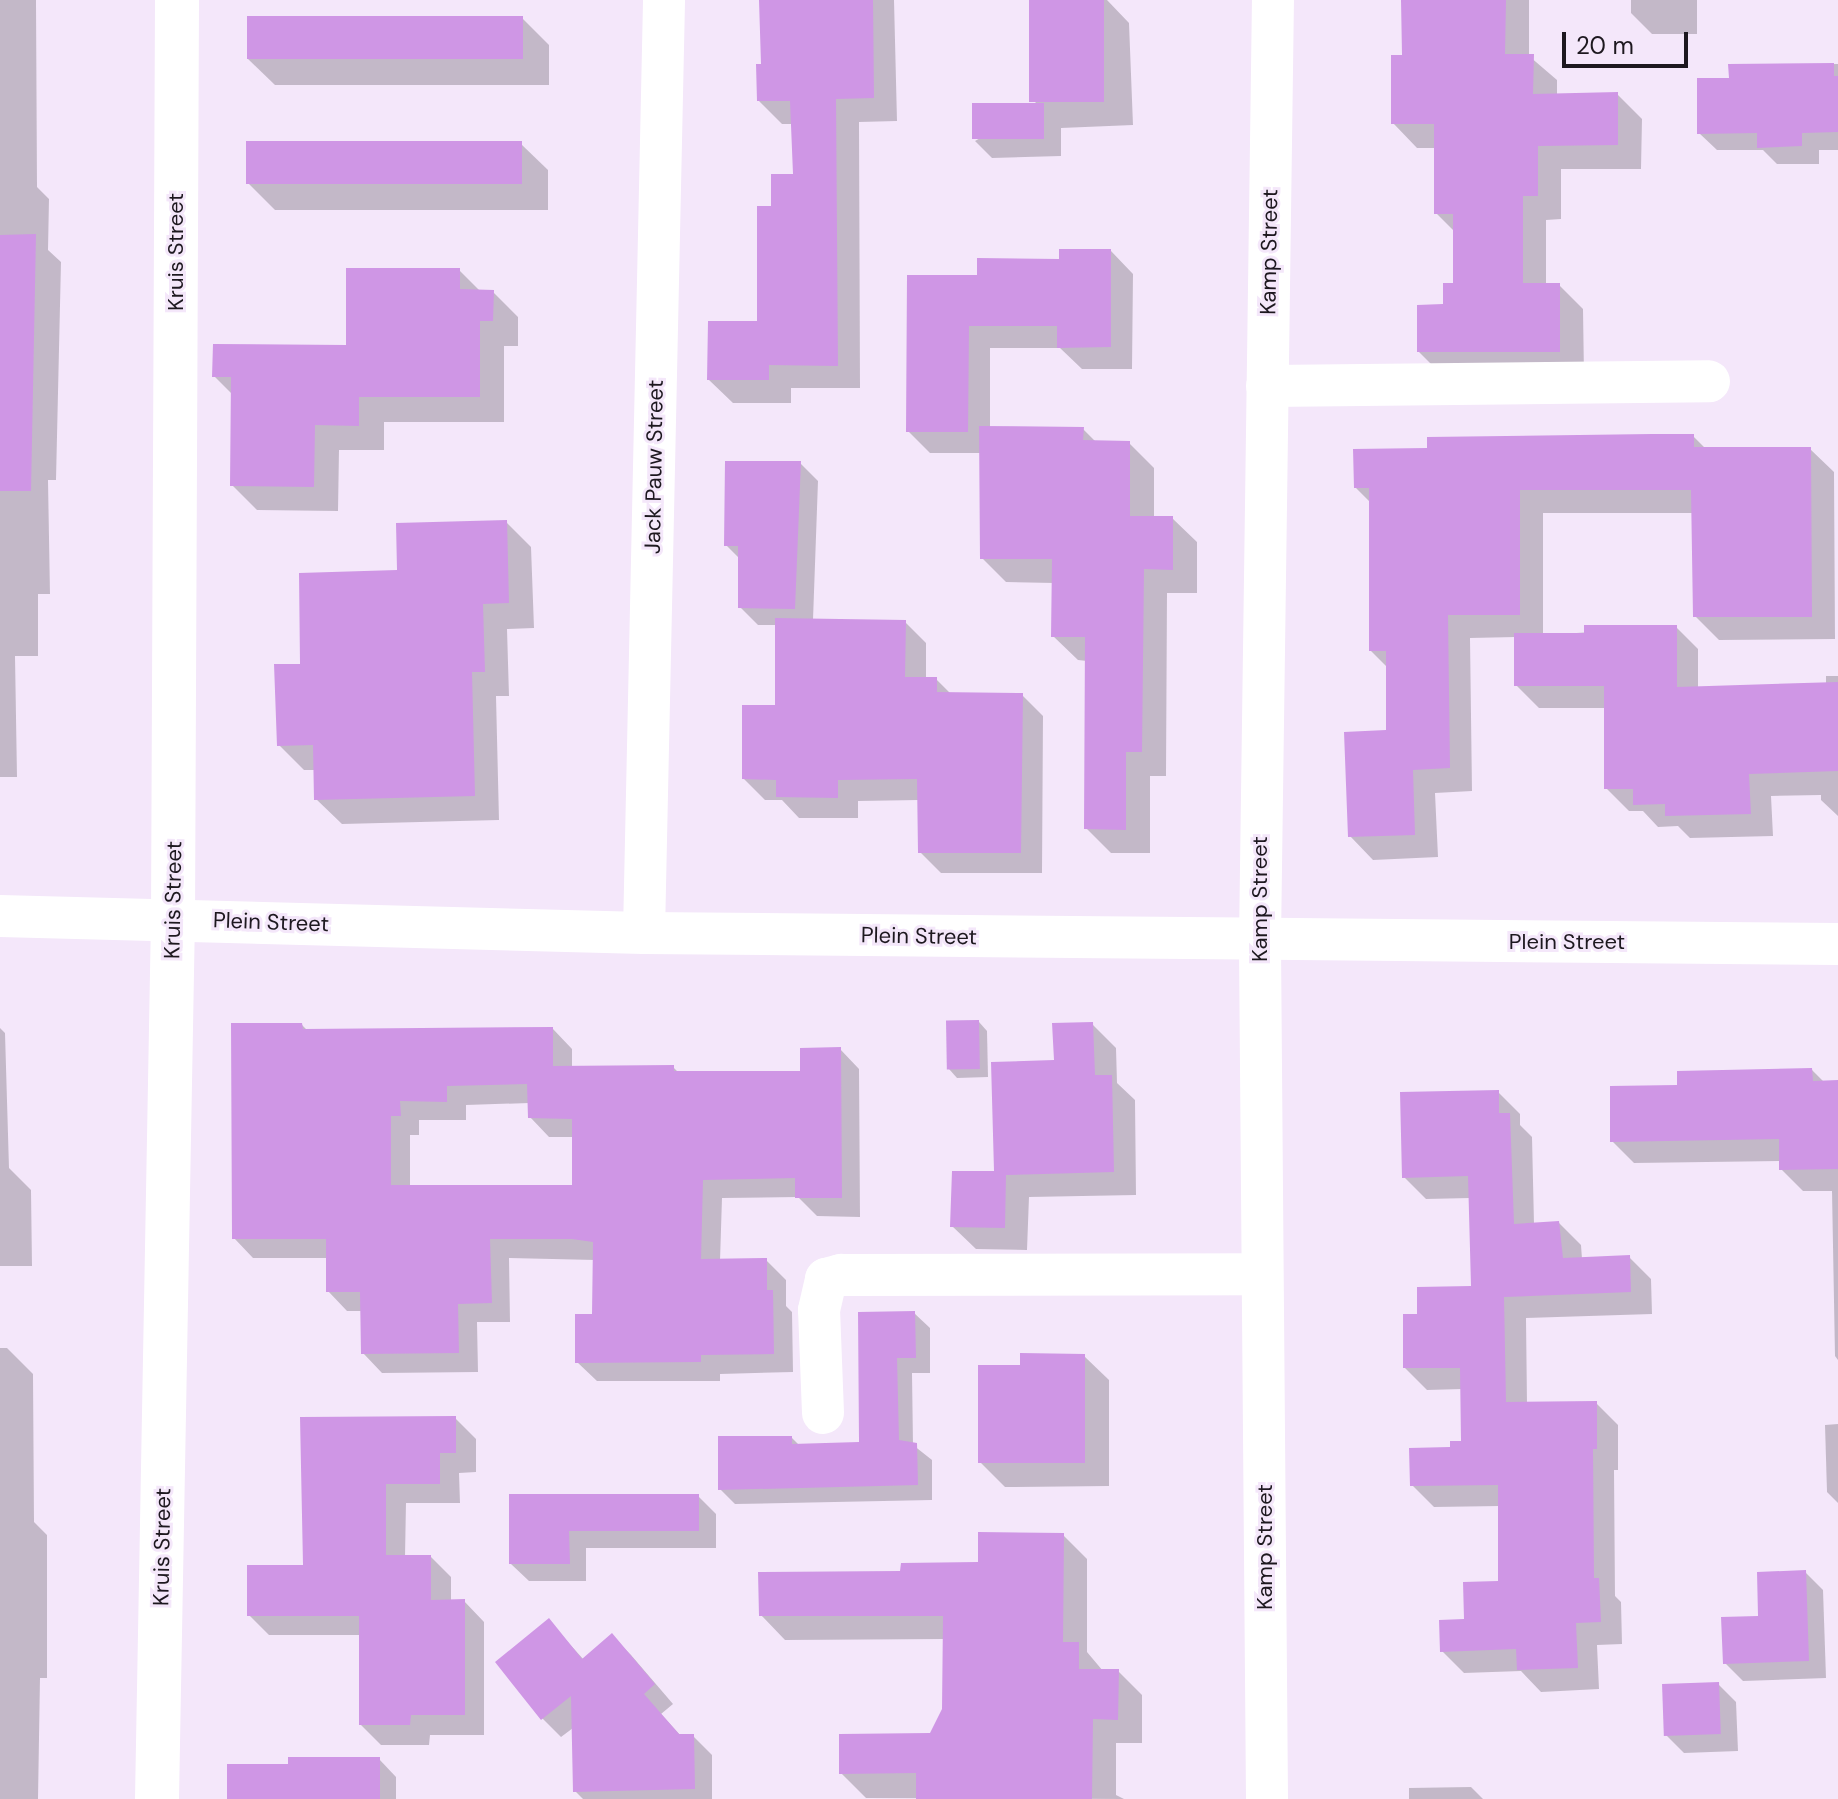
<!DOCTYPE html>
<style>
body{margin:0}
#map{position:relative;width:1838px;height:1799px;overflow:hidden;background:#f4e7fa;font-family:"DM Sans",sans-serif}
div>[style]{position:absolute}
.shadow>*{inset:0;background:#0003}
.building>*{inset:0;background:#cf96e5;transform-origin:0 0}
.minor>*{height:42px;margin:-21px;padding:0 21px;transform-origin:21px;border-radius:21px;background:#fff}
.tertiary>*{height:44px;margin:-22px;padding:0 22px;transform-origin:22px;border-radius:22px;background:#fff}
span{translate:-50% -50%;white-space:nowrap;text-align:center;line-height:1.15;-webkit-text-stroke:6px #f4e7fa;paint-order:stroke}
.street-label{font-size:22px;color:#1d181f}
.scale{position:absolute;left:1562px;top:32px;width:126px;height:36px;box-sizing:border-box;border:4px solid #1d181f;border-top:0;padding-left:10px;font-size:24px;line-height:28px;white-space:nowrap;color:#1d181f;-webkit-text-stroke:6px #f4e7fa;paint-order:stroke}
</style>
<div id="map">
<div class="shadow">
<i style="clip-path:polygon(0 0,36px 0,37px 187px,49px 199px,48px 250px,61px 262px,56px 480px,48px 480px,50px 594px,38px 594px,38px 656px,15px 656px,17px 777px,0 777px)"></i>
<i style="clip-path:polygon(761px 0,894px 0,897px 121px,859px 122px,860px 388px,791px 388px,791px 403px,733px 403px,709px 380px,759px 323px,773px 208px,795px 176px,793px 124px,782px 124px,759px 101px,763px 66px)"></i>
<i style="clip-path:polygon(1031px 0,1107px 0,1129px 23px,1133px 125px,1061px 128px,1061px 156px,992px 158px,975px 141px,1038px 105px,1034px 101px)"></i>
<i style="clip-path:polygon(1403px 0,1529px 0,1529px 56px,1557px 80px,1557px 95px,1617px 94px,1642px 119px,1641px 169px,1561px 169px,1561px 219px,1546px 220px,1546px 285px,1559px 285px,1583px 309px,1584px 376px,1443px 376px,1419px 352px,1455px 285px,1455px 232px,1436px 213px,1436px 148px,1417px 148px,1393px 123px,1404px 57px)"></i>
<i style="clip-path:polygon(1631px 0,1697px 0,1697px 34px,1652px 34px,1631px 13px)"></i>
<i style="clip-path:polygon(522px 18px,549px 45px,549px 85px,275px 85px,248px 59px)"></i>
<i style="clip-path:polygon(1838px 64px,1838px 150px,1819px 150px,1819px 164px,1777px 164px,1763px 150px,1717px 150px,1699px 133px,1731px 79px,1730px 66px)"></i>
<i style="clip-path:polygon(521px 144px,548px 170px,548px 210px,275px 210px,248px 183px)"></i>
<i style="clip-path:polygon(1111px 251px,1133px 274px,1132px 369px,1082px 369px,1060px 348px,990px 348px,990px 428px,1083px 429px,1096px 442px,1129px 443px,1154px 468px,1154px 518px,1172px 518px,1197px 542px,1197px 593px,1167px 593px,1166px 776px,1150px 776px,1150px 853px,1111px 853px,1086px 828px,1087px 661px,1078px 660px,1053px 636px,1054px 583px,1006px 582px,982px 558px,981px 453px,930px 453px,908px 431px,979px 277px)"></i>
<i style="clip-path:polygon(459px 270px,481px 292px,493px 292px,518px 317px,518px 346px,504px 346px,504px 422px,384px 422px,384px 450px,339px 450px,338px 511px,257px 510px,232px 485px,233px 395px,214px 376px,348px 347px)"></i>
<i style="clip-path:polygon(1693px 436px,1706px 449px,1810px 449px,1834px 472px,1835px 639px,1719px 640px,1695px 616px,1693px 513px,1543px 513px,1543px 635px,1676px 627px,1698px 649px,1698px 688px,1826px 684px,1826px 676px,1838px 676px,1838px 816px,1821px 800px,1821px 795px,1771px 796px,1773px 836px,1690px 838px,1678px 826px,1658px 827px,1643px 811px,1629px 811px,1606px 788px,1606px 708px,1539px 708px,1516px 685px,1516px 637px,1470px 638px,1472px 791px,1435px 793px,1438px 857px,1373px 860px,1350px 836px,1388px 732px,1388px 668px,1371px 651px,1371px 503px,1356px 488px,1429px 450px)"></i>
<i style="clip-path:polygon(800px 463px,818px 481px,813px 620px,905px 622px,926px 643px,926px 679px,936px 679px,951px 694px,1022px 695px,1043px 716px,1042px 873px,941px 873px,920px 852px,919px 800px,858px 801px,858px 818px,799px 818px,782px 800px,765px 800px,744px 779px,777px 707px,777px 625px,758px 625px,740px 607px,740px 559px,726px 545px)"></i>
<i style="clip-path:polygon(506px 522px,531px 547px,534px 628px,507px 629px,509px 696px,496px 696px,499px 820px,342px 824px,316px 799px,316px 770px,304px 770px,279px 745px,303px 666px)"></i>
<i style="clip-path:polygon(979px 1022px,987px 1031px,988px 1077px,957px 1078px,949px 1069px)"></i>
<i style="clip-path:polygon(1092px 1024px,1116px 1048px,1117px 1083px,1135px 1100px,1136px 1195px,1029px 1197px,1027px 1250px,976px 1249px,952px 1226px,996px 1173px,1056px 1062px)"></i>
<i style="clip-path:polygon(evenodd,302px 1025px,308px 1031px,553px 1029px,572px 1049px,572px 1068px,673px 1067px,679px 1073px,802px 1073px,840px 1049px,859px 1069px,860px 1217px,817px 1216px,798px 1197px,722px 1198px,720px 1261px,766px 1260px,786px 1280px,786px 1306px,792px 1312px,793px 1372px,720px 1374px,720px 1381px,597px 1381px,577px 1362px,594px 1316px,595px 1260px,509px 1258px,510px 1322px,477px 1322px,478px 1372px,382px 1373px,363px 1353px,362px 1311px,347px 1311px,328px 1291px,328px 1258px,253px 1258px,234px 1238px,302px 1025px,529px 1103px,530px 1117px,549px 1137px,574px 1137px,574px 1187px,410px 1187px,410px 1135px,419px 1135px,419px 1120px,466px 1120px,466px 1105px,529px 1103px)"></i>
<i style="clip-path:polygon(0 1028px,5px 1033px,9px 1168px,31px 1190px,32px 1266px,0 1266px)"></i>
<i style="clip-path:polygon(1812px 1070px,1825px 1083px,1838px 1083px,1838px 1360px,1835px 1356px,1832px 1191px,1803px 1191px,1781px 1169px,1781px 1161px,1634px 1163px,1612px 1141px,1679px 1087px)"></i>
<i style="clip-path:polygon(1498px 1092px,1520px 1114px,1520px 1125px,1532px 1137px,1534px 1224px,1559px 1223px,1581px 1245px,1582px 1259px,1629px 1257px,1651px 1279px,1652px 1314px,1526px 1318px,1527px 1404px,1596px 1403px,1618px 1425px,1618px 1470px,1614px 1470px,1615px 1596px,1621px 1602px,1622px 1644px,1597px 1645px,1599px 1689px,1541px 1692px,1521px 1671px,1464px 1673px,1442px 1651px,1500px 1583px,1500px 1506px,1434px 1507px,1412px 1485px,1463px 1443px,1462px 1389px,1427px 1390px,1405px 1368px,1419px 1316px,1473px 1288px,1470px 1198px,1426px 1199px,1404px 1177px)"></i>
<i style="clip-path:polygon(914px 1313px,930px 1328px,930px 1373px,912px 1373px,913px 1445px,932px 1460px,932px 1500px,735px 1504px,720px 1489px,792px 1438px,800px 1446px,861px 1444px)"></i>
<i style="clip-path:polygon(0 1348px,7px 1348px,33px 1374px,34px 1522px,47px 1535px,47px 1678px,40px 1678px,38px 1799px,0 1799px)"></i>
<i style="clip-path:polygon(1084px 1356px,1109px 1380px,1109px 1486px,1005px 1487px,980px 1462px,1022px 1367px)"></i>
<i style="clip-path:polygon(455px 1418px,476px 1439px,476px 1472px,459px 1473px,460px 1503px,406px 1503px,405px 1557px,431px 1557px,451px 1577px,451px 1602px,464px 1601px,484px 1622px,484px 1735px,430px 1735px,429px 1745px,381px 1745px,361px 1725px,361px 1635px,269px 1635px,249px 1615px,305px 1567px,302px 1419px)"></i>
<i style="clip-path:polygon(1838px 1424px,1838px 1503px,1827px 1492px,1825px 1425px)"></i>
<i style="clip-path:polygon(511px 1496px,698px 1496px,716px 1514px,716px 1548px,586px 1548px,586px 1581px,529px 1581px,511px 1564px)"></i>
<i style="clip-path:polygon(1063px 1535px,1087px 1559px,1087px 1652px,1103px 1671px,1118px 1671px,1142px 1695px,1142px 1743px,1116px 1743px,1116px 1795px,1124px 1799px,866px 1798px,841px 1773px,931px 1735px,944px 1710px,945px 1639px,785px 1640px,761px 1615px,902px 1573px,980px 1564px)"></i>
<i style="clip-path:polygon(1805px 1572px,1823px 1590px,1826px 1678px,1743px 1681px,1725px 1663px,1760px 1618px)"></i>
<i style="clip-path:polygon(549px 1621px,584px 1660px,612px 1636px,631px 1655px,673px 1704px,661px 1714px,681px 1736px,693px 1736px,712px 1755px,712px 1799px,583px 1799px,575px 1791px,573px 1728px,561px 1737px,542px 1718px)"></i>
<i style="clip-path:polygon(1718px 1684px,1736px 1702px,1738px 1751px,1684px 1753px,1666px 1735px)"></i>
<i style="clip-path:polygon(379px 1759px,396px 1777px,396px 1799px,229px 1799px,290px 1766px)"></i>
<i style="clip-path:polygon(1471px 1787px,1483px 1799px,1409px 1799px,1409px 1788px)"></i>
</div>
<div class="building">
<i style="clip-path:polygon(759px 0,873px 0,874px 98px,836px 99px,838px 366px,769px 365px,769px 380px,707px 380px,708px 321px,757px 321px,757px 206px,771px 206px,771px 174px,793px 174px,790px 101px,757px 101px,756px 64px,761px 64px)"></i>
<i style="left:1029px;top:0;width:75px;height:102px"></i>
<i style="clip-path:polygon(1401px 0,1506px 0,1505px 54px,1534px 54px,1533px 94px,1618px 92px,1618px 145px,1538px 146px,1538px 196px,1523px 196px,1523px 283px,1560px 283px,1560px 352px,1417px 352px,1417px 305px,1443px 304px,1443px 283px,1453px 283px,1453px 214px,1434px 214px,1434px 124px,1391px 124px,1391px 55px,1402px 55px)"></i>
<i style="left:523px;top:16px;width:43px;height:276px;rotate:90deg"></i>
<i style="clip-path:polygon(1834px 63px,1834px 76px,1838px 76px,1838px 132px,1802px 133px,1802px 146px,1757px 148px,1757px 133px,1697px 134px,1697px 78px,1729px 78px,1728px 64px)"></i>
<i style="left:1044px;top:103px;width:36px;height:72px;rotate:90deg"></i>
<i style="left:246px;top:141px;width:276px;height:43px"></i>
<i style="clip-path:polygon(36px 234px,31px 491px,0 491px,0 235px)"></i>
<i style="clip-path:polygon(1059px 249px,1111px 249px,1111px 347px,1057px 348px,1057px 326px,969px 326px,968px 432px,906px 432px,907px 275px,977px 275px,977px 258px,1059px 259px)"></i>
<i style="clip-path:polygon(346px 268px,460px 268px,460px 289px,494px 290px,493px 321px,480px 321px,480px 397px,359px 397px,359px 426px,315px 425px,314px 487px,230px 486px,231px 377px,212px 377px,213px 344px,346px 345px)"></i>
<i style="clip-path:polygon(979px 426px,1084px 427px,1083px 440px,1130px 441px,1130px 516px,1173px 516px,1173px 570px,1144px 569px,1142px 752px,1126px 752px,1126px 830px,1084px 829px,1085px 637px,1051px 637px,1052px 559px,980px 559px)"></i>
<i style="clip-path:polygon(1652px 434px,1694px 434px,1694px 447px,1811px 447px,1812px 617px,1693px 617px,1691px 490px,1520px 490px,1520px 615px,1448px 615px,1450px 768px,1413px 770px,1415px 835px,1348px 837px,1344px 732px,1386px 730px,1386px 651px,1369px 651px,1369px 488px,1354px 488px,1353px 449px,1427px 448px,1427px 437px)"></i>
<i style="clip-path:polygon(725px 461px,801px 461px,795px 609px,738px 608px,738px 546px,724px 546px)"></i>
<i style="clip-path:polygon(507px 520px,509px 603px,483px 604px,485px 672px,472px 672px,475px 796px,314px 800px,313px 745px,277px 746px,274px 664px,300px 664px,299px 573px,397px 570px,396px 523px)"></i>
<i style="clip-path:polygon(775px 618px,906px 620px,905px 677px,937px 677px,937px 692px,1023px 693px,1021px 853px,918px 853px,917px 779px,838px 780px,838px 798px,776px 797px,776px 780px,742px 779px,742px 705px,775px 705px)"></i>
<i style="clip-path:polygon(1584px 625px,1677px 625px,1677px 687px,1838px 682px,1838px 771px,1749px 774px,1751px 814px,1665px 816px,1665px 804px,1633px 805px,1633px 789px,1604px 789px,1604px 686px,1514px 686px,1514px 633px,1584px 633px)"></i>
<i style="left:979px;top:1020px;width:49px;height:33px;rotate:89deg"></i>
<i style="clip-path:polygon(1093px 1022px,1095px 1075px,1112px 1075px,1114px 1172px,1006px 1175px,1005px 1228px,950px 1227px,952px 1171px,994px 1171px,991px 1062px,1054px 1060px,1052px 1023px)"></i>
<i style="clip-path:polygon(evenodd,231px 1023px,302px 1023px,303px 1029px,553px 1027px,553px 1066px,674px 1065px,674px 1071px,800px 1071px,800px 1048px,841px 1047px,842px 1198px,795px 1198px,795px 1178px,703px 1180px,701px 1259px,767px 1258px,767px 1290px,773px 1290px,774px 1354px,701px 1355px,701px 1362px,575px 1363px,575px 1314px,592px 1314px,593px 1242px,572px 1239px,490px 1239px,492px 1303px,458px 1304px,459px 1353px,361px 1354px,360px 1292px,326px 1292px,326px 1239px,232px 1239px,231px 1023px,527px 1084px,528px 1118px,572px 1119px,572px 1185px,391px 1185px,391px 1116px,401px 1116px,400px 1101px,447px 1102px,447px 1086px,527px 1084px)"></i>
<i style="clip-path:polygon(1812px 1068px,1813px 1081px,1838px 1080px,1838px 1169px,1779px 1170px,1779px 1139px,1610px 1142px,1610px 1086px,1677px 1085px,1677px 1071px)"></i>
<i style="clip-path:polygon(1499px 1090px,1499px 1113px,1510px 1113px,1514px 1224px,1559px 1221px,1563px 1258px,1630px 1255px,1631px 1292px,1504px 1297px,1506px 1402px,1597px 1401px,1597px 1449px,1593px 1449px,1594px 1578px,1599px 1578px,1601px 1622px,1576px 1623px,1578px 1668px,1517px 1670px,1516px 1649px,1440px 1652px,1439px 1620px,1464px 1619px,1463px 1582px,1498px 1581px,1498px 1485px,1410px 1486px,1409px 1448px,1450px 1447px,1450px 1441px,1461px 1441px,1460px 1368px,1403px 1368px,1403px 1314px,1417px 1314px,1417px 1287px,1471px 1286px,1468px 1176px,1402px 1178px,1400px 1092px)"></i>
<i style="clip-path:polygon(915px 1311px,916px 1358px,897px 1358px,899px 1440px,917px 1443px,918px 1485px,718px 1490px,718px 1436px,792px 1436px,792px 1444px,859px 1442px,858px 1312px)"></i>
<i style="clip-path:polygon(1020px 1353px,1085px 1354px,1085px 1463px,978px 1463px,978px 1365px,1020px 1365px)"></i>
<i style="clip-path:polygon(456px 1416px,456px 1453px,440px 1453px,440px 1484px,386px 1484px,386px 1555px,431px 1555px,431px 1600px,465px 1599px,465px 1715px,411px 1715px,410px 1725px,359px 1725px,359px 1616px,247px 1616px,247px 1565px,303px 1565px,300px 1417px)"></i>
<i style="clip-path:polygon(509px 1494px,699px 1494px,699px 1531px,569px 1531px,570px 1564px,509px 1564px)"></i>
<i style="clip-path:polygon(978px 1532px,1064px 1533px,1063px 1642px,1079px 1642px,1079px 1669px,1119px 1669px,1118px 1720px,1093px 1719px,1092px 1799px,916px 1799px,916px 1773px,839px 1774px,839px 1734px,930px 1733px,942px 1709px,943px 1616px,759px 1616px,758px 1572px,900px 1571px,901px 1563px,978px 1562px)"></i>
<i style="clip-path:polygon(1806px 1570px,1809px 1661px,1723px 1664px,1721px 1617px,1758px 1616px,1757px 1572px)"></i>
<i style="clip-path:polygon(549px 1618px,582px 1659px,612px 1633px,655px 1684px,644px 1694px,679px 1734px,694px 1734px,695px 1789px,573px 1792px,571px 1696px,541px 1720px,495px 1662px)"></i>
<i style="left:1719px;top:1682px;width:52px;height:57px;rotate:88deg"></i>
<i style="clip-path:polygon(288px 1757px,380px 1757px,380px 1799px,227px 1799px,227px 1764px,288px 1764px)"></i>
</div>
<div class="minor">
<i style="left:1267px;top:386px;width:442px;rotate:-0.6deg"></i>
<i style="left:0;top:916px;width:644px;rotate:1.51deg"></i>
<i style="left:644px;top:933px;width:1194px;rotate:0.53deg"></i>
<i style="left:644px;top:933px;width:933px;rotate:-88.77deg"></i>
<i style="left:823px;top:1413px;width:103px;rotate:-92.2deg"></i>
<i style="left:819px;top:1310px;width:32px;rotate:-77deg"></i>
<i style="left:826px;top:1279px;width:16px;rotate:-15deg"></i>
<i style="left:841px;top:1275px;width:421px;rotate:-0.1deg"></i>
<i style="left:1267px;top:1799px;width:859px;rotate:-90.47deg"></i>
<i style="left:1260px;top:940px;width:940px;rotate:-89.21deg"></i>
</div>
<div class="tertiary">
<i style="left:157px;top:1799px;width:880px;rotate:-88.96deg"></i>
<i style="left:173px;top:919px;width:919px;rotate:-89.75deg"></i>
</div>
<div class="street-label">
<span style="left:176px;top:252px;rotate:-90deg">Kruis Street</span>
<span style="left:1269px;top:252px;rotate:-89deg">Kamp Street</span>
<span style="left:654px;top:467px;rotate:-89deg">Jack Pauw Street</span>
<span style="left:1260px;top:899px;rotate:-90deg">Kamp Street</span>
<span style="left:173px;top:900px;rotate:-89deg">Kruis Street</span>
<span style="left:271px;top:922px;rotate:2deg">Plein Street</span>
<span style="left:919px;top:936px;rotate:1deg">Plein Street</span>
<span style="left:1567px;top:942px">Plein Street</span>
<span style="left:162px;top:1547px;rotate:-89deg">Kruis Street</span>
<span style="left:1265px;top:1547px;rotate:-90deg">Kamp Street</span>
</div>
<div class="scale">20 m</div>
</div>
